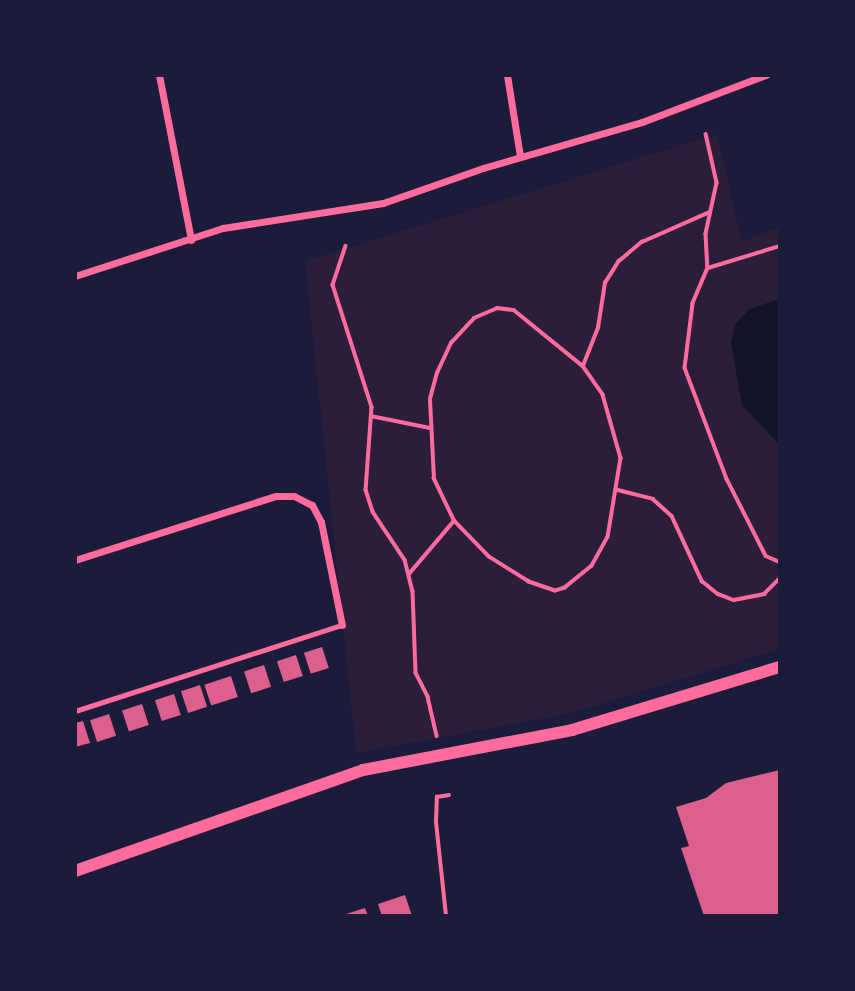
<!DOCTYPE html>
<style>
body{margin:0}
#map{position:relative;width:855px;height:991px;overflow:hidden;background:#1b1b3a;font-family:"Golos Text",sans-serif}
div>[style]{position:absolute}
.green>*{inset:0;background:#2a1e3b}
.water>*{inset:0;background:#12122b}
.building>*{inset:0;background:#dd5f8e;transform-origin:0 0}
.path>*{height:3.5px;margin:-1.75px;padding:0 1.75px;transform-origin:1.75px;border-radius:1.75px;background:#ff6b9d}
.service>*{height:5px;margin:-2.5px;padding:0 2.5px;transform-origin:2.5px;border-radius:2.5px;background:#ff6b9d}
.minor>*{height:7px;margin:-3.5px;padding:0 3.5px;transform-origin:3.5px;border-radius:3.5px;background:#ff6b9d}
.tertiary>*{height:12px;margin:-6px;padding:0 6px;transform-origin:6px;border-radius:6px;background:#ff6b9d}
span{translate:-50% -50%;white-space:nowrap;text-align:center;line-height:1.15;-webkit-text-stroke:5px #1b1b3a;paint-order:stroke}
.frame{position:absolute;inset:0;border:77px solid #1b1b3a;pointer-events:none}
</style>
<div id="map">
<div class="green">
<i style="clip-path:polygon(717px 134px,742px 242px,780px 227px,780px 649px,568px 714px,356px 753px,305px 261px)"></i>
</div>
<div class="water">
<i style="clip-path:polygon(780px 299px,780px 445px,742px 405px,731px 343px,735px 325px,749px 309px)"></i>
</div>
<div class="building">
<i style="left:322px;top:647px;width:22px;height:19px;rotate:72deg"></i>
<i style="left:296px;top:655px;width:22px;height:20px;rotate:72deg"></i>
<i style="left:264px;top:665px;width:23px;height:21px;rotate:72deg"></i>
<i style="left:231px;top:676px;width:22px;height:28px;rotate:72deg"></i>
<i style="left:200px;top:685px;width:23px;height:20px;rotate:72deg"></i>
<i style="left:174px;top:694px;width:22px;height:20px;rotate:72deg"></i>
<i style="left:142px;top:704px;width:22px;height:21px;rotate:72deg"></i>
<i style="left:109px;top:714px;width:23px;height:20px;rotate:72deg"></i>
<i style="clip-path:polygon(83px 721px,90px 743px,75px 747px,75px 723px)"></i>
<i style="clip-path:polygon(780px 770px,780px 916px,704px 916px,681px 848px,689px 846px,676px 807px,706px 798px,726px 783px)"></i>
<i style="clip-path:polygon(405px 895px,412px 916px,382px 916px,378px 904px)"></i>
<i style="clip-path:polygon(365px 908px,368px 916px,343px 916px,343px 915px)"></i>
</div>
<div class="path">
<i style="left:706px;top:134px;width:50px;rotate:77.3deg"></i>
<i style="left:717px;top:183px;width:52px;rotate:102.2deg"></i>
<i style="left:706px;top:234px;width:34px;rotate:87deg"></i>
<i style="left:708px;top:268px;width:39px;rotate:113deg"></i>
<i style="left:693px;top:304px;width:64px;rotate:97.1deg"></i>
<i style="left:685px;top:368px;width:119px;rotate:69.3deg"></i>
<i style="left:727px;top:479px;width:86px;rotate:63.1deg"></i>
<i style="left:766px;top:556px;width:15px;rotate:23deg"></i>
<i style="left:346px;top:246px;width:41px;rotate:108.4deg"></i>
<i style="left:333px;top:285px;width:128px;rotate:72.3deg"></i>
<i style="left:372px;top:407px;width:83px;rotate:94.1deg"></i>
<i style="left:366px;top:490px;width:23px;rotate:72deg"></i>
<i style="left:373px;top:512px;width:58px;rotate:56.3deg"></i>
<i style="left:405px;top:560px;width:32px;rotate:76deg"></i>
<i style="left:413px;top:591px;width:82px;rotate:87.9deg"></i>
<i style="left:416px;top:673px;width:27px;rotate:63deg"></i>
<i style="left:428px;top:697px;width:40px;rotate:77deg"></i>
<i style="left:708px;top:268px;width:75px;rotate:-17deg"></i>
<i style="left:497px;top:308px;width:17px;rotate:7deg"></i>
<i style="left:514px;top:310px;width:89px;rotate:39.1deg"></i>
<i style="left:583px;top:366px;width:35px;rotate:55deg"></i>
<i style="left:603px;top:395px;width:66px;rotate:74.1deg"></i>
<i style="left:621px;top:458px;width:80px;rotate:99.3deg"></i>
<i style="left:608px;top:537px;width:33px;rotate:119deg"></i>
<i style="left:592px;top:566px;width:35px;rotate:141deg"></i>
<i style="left:565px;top:588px;width:10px;rotate:163deg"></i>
<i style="left:555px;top:591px;width:28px;rotate:-161deg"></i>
<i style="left:529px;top:582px;width:47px;rotate:-148deg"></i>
<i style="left:489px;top:557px;width:50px;rotate:-134.2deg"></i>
<i style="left:454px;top:521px;width:47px;rotate:-115.5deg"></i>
<i style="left:434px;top:479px;width:80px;rotate:-92.9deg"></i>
<i style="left:430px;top:399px;width:27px;rotate:-75deg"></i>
<i style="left:437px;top:373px;width:33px;rotate:-65deg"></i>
<i style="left:451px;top:343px;width:34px;rotate:-47deg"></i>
<i style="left:474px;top:318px;width:25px;rotate:-23deg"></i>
<i style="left:583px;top:366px;width:41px;rotate:-68.5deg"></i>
<i style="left:598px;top:328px;width:46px;rotate:-81.2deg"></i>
<i style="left:605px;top:283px;width:26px;rotate:-58deg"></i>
<i style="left:619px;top:261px;width:30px;rotate:-40deg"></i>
<i style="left:642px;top:242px;width:74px;rotate:-23.8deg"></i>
<i style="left:371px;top:416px;width:60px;rotate:11.5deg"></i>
<i style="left:618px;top:490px;width:36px;rotate:14deg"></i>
<i style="left:653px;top:499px;width:25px;rotate:42deg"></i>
<i style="left:672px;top:516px;width:72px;rotate:65.2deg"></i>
<i style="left:702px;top:581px;width:21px;rotate:39deg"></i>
<i style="left:718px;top:594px;width:17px;rotate:21deg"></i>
<i style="left:734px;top:600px;width:31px;rotate:-11deg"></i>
<i style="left:764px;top:594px;width:23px;rotate:-45deg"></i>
<i style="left:409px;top:574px;width:70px;rotate:-49.7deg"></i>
<i style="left:446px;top:916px;width:95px;rotate:-96.1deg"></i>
<i style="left:436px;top:822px;width:25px;rotate:-88deg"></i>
<i style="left:437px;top:797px;width:12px;rotate:-9deg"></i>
</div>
<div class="service">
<i style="left:75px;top:711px;width:281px;rotate:-17.9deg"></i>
</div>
<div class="minor">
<i style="left:159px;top:75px;width:168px;rotate:79deg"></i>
<i style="left:507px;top:75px;width:82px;rotate:80.9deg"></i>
<i style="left:75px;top:276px;width:156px;rotate:-18deg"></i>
<i style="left:223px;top:228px;width:162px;rotate:-8.9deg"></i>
<i style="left:383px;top:203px;width:106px;rotate:-19.3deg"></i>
<i style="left:483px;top:168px;width:166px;rotate:-16.1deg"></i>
<i style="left:642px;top:122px;width:133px;rotate:-20.8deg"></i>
<i style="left:75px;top:560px;width:211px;rotate:-17.7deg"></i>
<i style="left:276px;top:496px;width:18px"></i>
<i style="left:294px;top:496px;width:20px;rotate:27deg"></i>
<i style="left:312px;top:505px;width:19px;rotate:62deg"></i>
<i style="left:321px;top:522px;width:105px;rotate:78.5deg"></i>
</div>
<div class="tertiary">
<i style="left:75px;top:871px;width:305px;rotate:-19.3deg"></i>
<i style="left:363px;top:770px;width:213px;rotate:-10.8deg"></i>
<i style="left:572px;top:730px;width:217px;rotate:-16.9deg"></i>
</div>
<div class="frame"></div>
</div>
